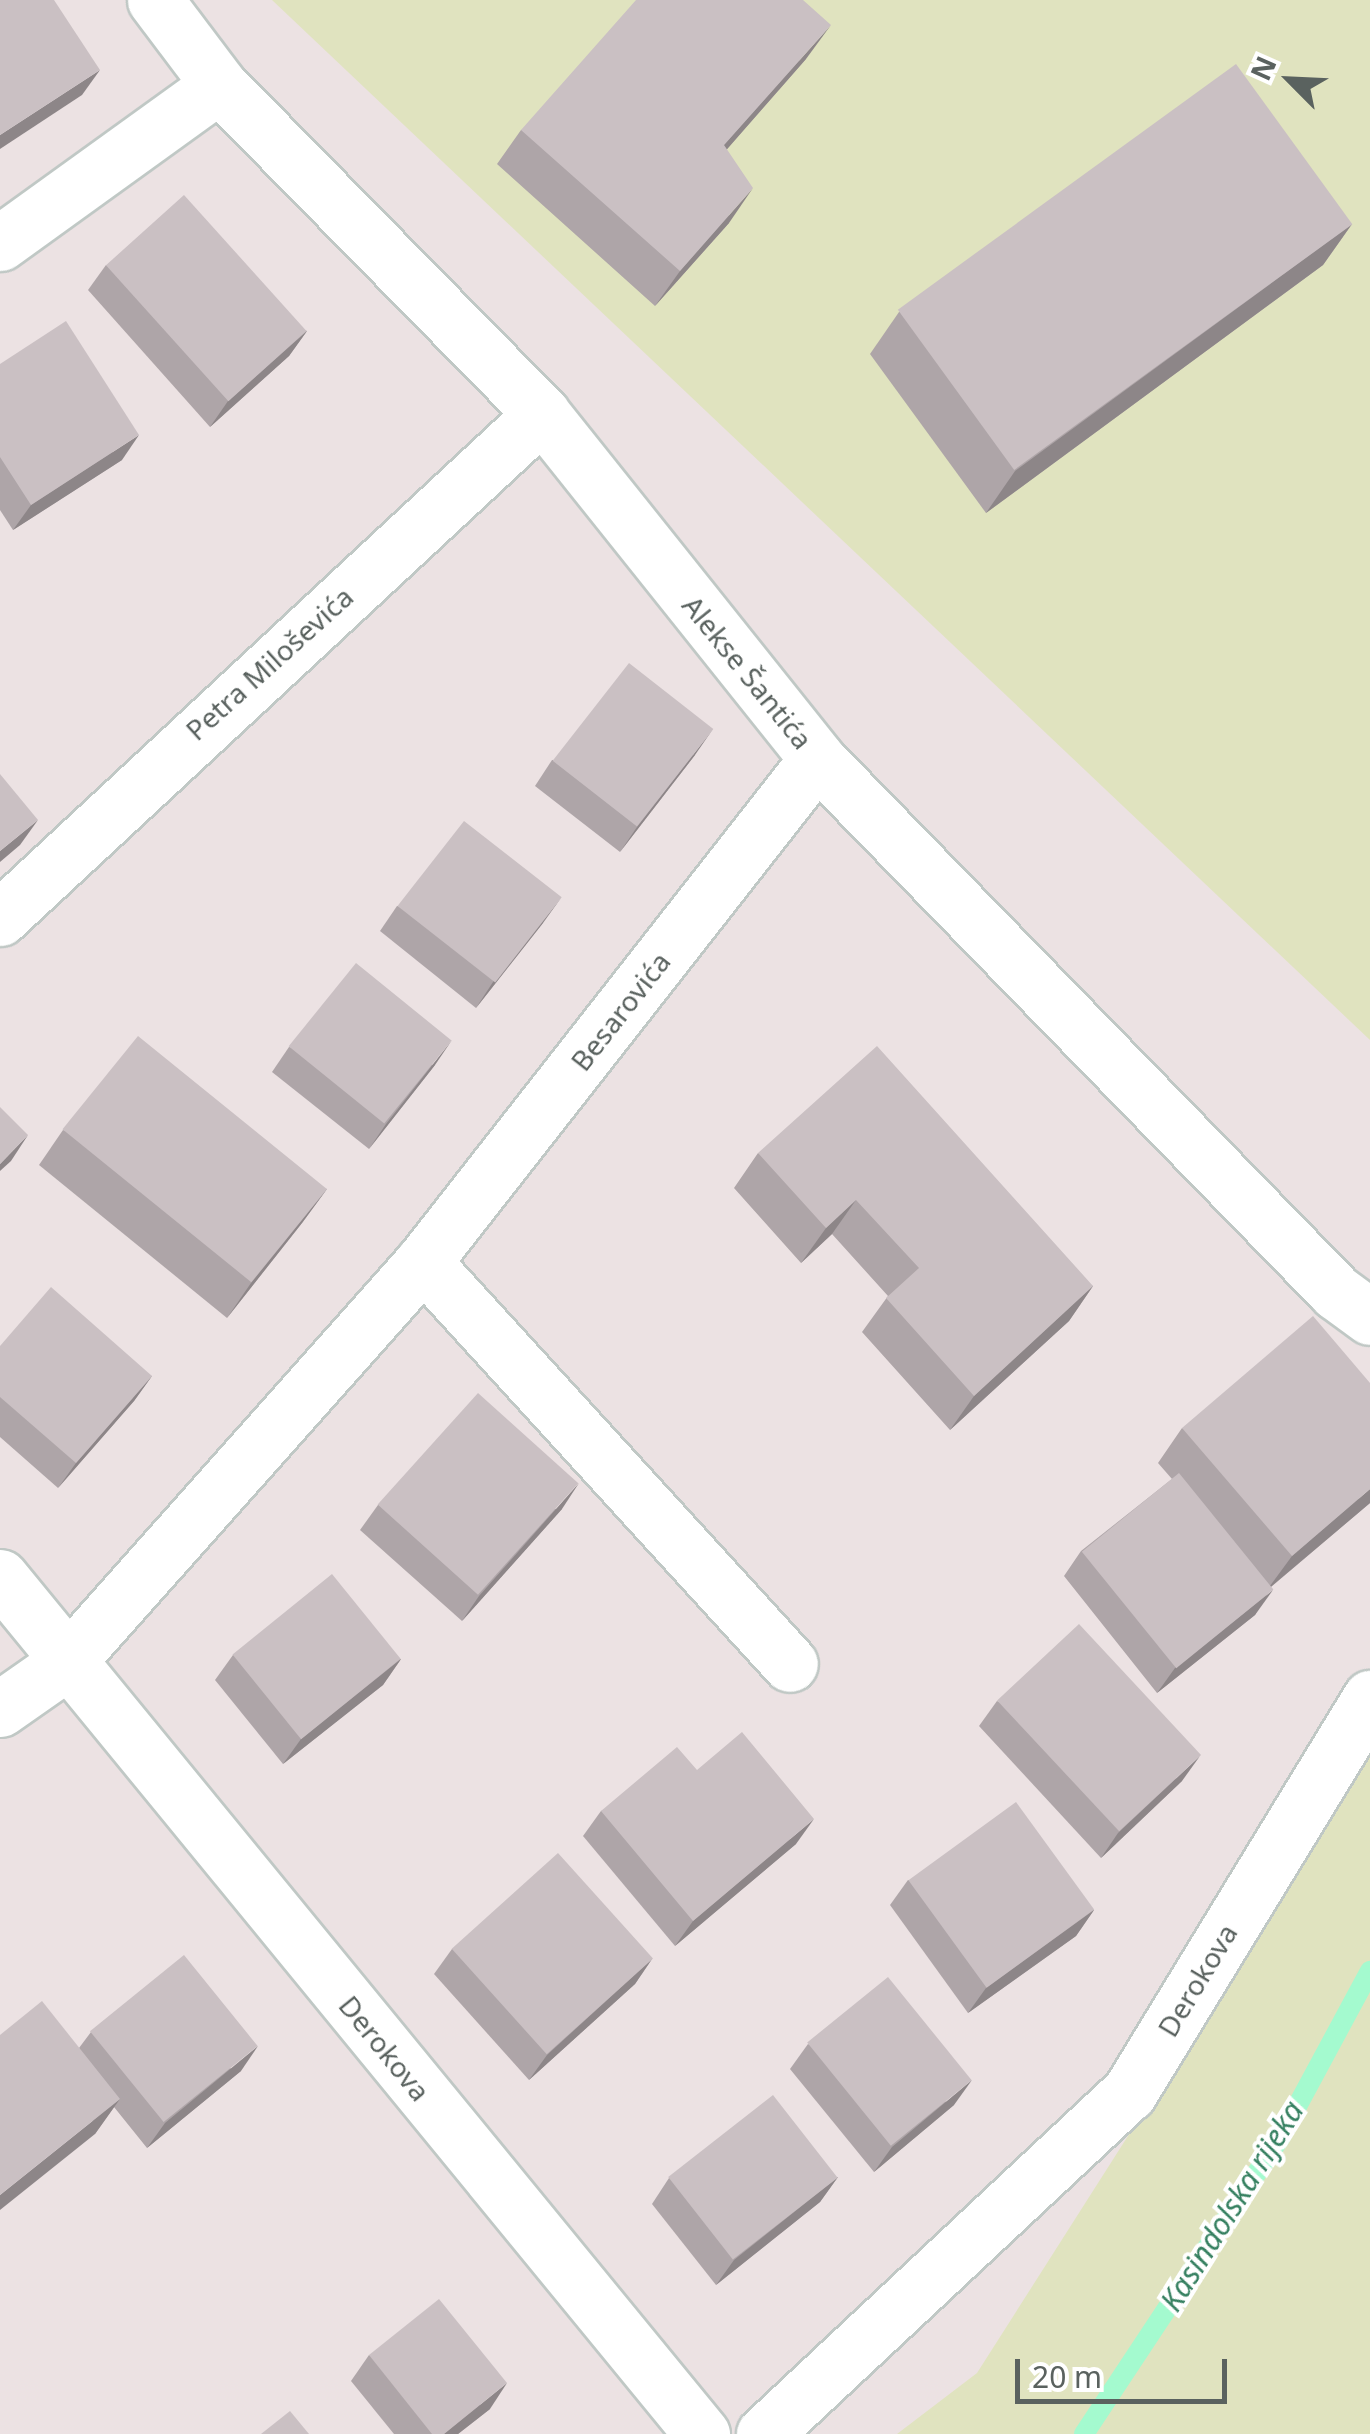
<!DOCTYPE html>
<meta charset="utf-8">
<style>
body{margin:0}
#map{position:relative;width:1370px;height:2434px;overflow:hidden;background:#ece2e3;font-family:"Noto Sans",sans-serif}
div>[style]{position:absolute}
.green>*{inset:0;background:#e0e3bf}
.stream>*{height:20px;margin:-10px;padding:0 10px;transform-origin:10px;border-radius:10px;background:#a4facf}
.roads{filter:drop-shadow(2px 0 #c0c8c5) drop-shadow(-2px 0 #c0c8c5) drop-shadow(0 2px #c0c8c5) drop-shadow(0 -2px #c0c8c5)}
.minor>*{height:55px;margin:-27.5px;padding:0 27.5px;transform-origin:27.5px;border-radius:27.5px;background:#fff}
.wall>*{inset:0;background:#aea5a8}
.shaded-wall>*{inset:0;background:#8d8688}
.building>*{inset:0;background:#cac0c3;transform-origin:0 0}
span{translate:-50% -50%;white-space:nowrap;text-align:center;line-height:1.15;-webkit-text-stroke:8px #fff;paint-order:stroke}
.street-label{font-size:28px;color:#5a625f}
.water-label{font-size:30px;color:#358060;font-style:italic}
.north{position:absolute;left:1240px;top:30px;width:100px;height:100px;-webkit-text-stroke:8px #fff;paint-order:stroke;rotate:294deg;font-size:28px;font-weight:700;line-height:40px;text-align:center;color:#5a625f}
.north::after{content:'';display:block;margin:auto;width:35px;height:45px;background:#5a625f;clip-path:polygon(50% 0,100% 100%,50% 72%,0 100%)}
.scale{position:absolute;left:1015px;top:2359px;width:212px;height:45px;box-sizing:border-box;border:5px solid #5a625f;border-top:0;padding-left:12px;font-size:30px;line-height:35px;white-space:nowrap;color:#5a625f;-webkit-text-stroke:8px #fff;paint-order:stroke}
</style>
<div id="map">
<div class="green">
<i style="clip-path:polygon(272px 0,1370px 0,1370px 1040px)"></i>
<i style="clip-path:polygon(1370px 1756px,1370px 2434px,897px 2434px,977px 2373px)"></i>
</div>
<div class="stream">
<i style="left:1084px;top:2434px;width:355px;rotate:-56.5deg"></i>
<i style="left:1280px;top:2138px;width:190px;rotate:-61.7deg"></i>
</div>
<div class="roads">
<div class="minor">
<i style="left:155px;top:0;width:106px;rotate:53deg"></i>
<i style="left:219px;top:85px;width:461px;rotate:45.5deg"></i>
<i style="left:542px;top:414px;width:441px;rotate:51.4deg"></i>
<i style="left:817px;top:759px;width:744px;rotate:45.76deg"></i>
<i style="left:1336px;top:1292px;width:42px;rotate:36.3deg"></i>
<i style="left:0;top:243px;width:270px;rotate:-35.8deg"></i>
<i style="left:0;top:918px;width:740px;rotate:-42.92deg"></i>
<i style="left:423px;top:1262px;width:544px;rotate:47.61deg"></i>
<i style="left:0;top:1577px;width:1108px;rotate:50.68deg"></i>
<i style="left:0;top:1709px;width:82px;rotate:-35deg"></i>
<i style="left:67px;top:1662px;width:535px;rotate:-48.33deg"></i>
<i style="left:423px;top:1262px;width:639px;rotate:-51.93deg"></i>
<i style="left:764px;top:2434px;width:500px;rotate:-43.1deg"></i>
<i style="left:1129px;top:2093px;width:463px;rotate:-58.6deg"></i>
</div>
</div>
<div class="wall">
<i style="clip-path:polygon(806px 59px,727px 149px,729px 223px,655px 306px,497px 164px,521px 130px)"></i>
<i style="clip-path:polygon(1352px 224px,1323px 265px,986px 513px,870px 354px,899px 312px)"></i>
<i style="clip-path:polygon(106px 265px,307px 331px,289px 356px,210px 427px,88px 290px)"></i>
<i style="clip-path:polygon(0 364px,122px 460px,13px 530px,0 510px)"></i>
<i style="clip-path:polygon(695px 755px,620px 852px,535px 786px,552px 760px)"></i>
<i style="clip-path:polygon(397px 906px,543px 923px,476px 1008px,380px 931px)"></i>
<i style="clip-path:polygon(289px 1047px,435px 1065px,369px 1149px,272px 1072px)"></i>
<i style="clip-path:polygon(63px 1130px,327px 1189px,302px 1223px,227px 1318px,39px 1165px)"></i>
<i style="clip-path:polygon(758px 1153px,1093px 1286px,1069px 1321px,950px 1430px,862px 1332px,888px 1296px,832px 1234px,801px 1263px,734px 1188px)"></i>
<i style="clip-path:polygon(0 1346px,152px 1376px,134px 1401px,58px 1488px,0 1437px)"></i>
<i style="clip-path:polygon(1182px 1428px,1370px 1503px,1271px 1587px,1255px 1615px,1157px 1693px,1064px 1576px,1081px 1551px,1172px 1479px,1158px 1463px)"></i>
<i style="clip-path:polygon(378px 1505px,562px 1509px,462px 1621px,360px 1530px)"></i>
<i style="clip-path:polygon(233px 1655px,401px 1659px,383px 1685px,283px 1764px,215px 1680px)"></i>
<i style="clip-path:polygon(997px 1701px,1182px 1781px,1101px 1858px,979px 1726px)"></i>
<i style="clip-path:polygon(697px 1770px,796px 1844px,675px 1946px,583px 1836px,601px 1811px)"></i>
<i style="clip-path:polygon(908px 1880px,1094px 1910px,1076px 1936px,968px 2013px,890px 1905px)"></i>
<i style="clip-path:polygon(452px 1949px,652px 1959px,635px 1984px,529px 2080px,434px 1974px)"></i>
<i style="clip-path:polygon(91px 2032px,241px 2071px,147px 2148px,114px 2107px,95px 2134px,79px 2048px)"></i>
<i style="clip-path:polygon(808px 2044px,954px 2105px,874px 2172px,790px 2069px)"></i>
<i style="clip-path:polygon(838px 2177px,820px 2202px,716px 2285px,652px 2204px,669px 2178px)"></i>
<i style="clip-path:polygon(369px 2355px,490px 2409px,458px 2434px,394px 2434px,351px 2381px)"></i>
</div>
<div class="shaded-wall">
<i style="clip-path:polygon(831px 25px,806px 59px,700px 180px,724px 145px)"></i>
<i style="clip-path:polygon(100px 70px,82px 95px,0 149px,0 135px)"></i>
<i style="clip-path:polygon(753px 188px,729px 223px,655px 306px,680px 271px)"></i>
<i style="clip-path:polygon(1352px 224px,1323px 265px,986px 513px,1015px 471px)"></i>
<i style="clip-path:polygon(307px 331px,289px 356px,210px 427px,228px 401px)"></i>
<i style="clip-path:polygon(139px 435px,122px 460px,13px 530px,31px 505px)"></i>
<i style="clip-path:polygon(713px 729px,695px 755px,620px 852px,637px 827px)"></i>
<i style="clip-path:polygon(38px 820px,20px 845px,0 862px,0 851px)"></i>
<i style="clip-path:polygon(561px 898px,543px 923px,476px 1008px,493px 982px)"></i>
<i style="clip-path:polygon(452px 1040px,435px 1065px,369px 1149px,386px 1124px)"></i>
<i style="clip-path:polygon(28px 1135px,11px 1161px,0 1171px,0 1164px)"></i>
<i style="clip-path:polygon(327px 1189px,302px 1223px,227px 1318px,251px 1283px)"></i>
<i style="clip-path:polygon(856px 1200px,832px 1234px,801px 1263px,826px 1228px)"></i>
<i style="clip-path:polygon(1093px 1286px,1069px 1321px,950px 1430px,974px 1396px)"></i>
<i style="clip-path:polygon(152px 1376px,134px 1401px,58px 1488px,76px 1463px)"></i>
<i style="clip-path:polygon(579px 1483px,562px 1509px,462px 1621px,479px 1596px)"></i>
<i style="clip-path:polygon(1370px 1489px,1370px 1503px,1267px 1590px,1292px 1556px)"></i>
<i style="clip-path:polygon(1273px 1590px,1255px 1615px,1157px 1693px,1175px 1668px)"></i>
<i style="clip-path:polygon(401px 1659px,383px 1685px,283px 1764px,301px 1739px)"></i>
<i style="clip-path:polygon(1200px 1756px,1182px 1781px,1101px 1858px,1118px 1833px)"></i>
<i style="clip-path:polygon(814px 1819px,796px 1844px,675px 1946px,693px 1921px)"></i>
<i style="clip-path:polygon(1094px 1910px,1076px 1936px,968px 2013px,986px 1988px)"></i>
<i style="clip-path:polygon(652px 1959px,635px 1984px,529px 2080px,547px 2055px)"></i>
<i style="clip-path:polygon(258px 2046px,241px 2071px,147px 2148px,165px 2123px)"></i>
<i style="clip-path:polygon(972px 2080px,954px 2105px,874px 2172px,892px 2147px)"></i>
<i style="clip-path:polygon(120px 2099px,95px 2134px,0 2210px,0 2195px)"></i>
<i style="clip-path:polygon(838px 2177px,820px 2202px,716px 2285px,734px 2260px)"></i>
<i style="clip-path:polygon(507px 2383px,490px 2409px,458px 2434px,444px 2434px)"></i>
</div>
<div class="building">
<i style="clip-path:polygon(0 0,54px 0,100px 70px,0 135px)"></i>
<i style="clip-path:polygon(636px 0,803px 0,831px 25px,724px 145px,753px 188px,680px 271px,521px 130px)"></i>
<i style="left:1236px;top:64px;width:198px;height:418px;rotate:54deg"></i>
<i style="left:184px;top:195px;width:183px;height:105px;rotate:48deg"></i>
<i style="clip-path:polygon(66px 321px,139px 435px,31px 505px,0 457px,0 364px)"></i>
<i style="left:629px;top:663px;width:107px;height:124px;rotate:38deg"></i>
<i style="clip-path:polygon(0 774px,38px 820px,0 851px)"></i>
<i style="left:464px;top:821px;width:124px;height:108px;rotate:38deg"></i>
<i style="left:356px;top:963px;width:123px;height:107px;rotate:39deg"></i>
<i style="left:138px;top:1036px;width:243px;height:120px;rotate:39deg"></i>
<i style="clip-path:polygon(877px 1046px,1093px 1286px,974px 1396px,886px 1298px,919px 1268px,856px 1200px,826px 1228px,758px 1153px)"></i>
<i style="clip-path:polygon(0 1107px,28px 1135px,0 1164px)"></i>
<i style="clip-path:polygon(51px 1287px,152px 1376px,76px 1463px,0 1397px,0 1346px)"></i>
<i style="clip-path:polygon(1313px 1316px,1370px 1383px,1370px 1489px,1292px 1556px,1182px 1428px)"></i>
<i style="left:478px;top:1393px;width:135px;height:150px;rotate:42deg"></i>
<i style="left:1179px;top:1473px;width:150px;height:125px;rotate:51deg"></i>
<i style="left:332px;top:1574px;width:109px;height:128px;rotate:51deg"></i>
<i style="left:1079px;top:1624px;width:179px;height:112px;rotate:47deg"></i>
<i style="clip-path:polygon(742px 1732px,814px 1819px,693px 1921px,601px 1811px,677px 1747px,697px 1770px)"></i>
<i style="left:1016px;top:1802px;width:133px;height:133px;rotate:54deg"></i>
<i style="left:558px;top:1853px;width:142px;height:143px;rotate:48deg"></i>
<i style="left:184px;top:1955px;width:117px;height:121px;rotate:51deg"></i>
<i style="left:888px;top:1977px;width:133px;height:104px;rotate:51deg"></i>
<i style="clip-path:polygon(42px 2001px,120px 2099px,0 2195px,0 2035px)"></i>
<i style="left:773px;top:2095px;width:105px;height:133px;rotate:52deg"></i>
<i style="clip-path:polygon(439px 2299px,507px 2383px,444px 2434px,432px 2434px,369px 2355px)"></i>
<i style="clip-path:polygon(290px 2411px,309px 2434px,261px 2434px)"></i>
</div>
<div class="street-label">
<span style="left:269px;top:663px;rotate:-42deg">Petra Miloševića</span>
<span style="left:748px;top:672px;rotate:51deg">Alekse Šantića</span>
<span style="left:620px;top:1011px;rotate:-52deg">Besarovića</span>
<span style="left:1197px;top:1980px;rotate:-59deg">Derokova</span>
<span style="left:385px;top:2048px;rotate:51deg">Derokova</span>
</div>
<div class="water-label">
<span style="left:1232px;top:2206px;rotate:-58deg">Kasindolska rijeka</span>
</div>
<div class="north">N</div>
<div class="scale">20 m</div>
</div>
